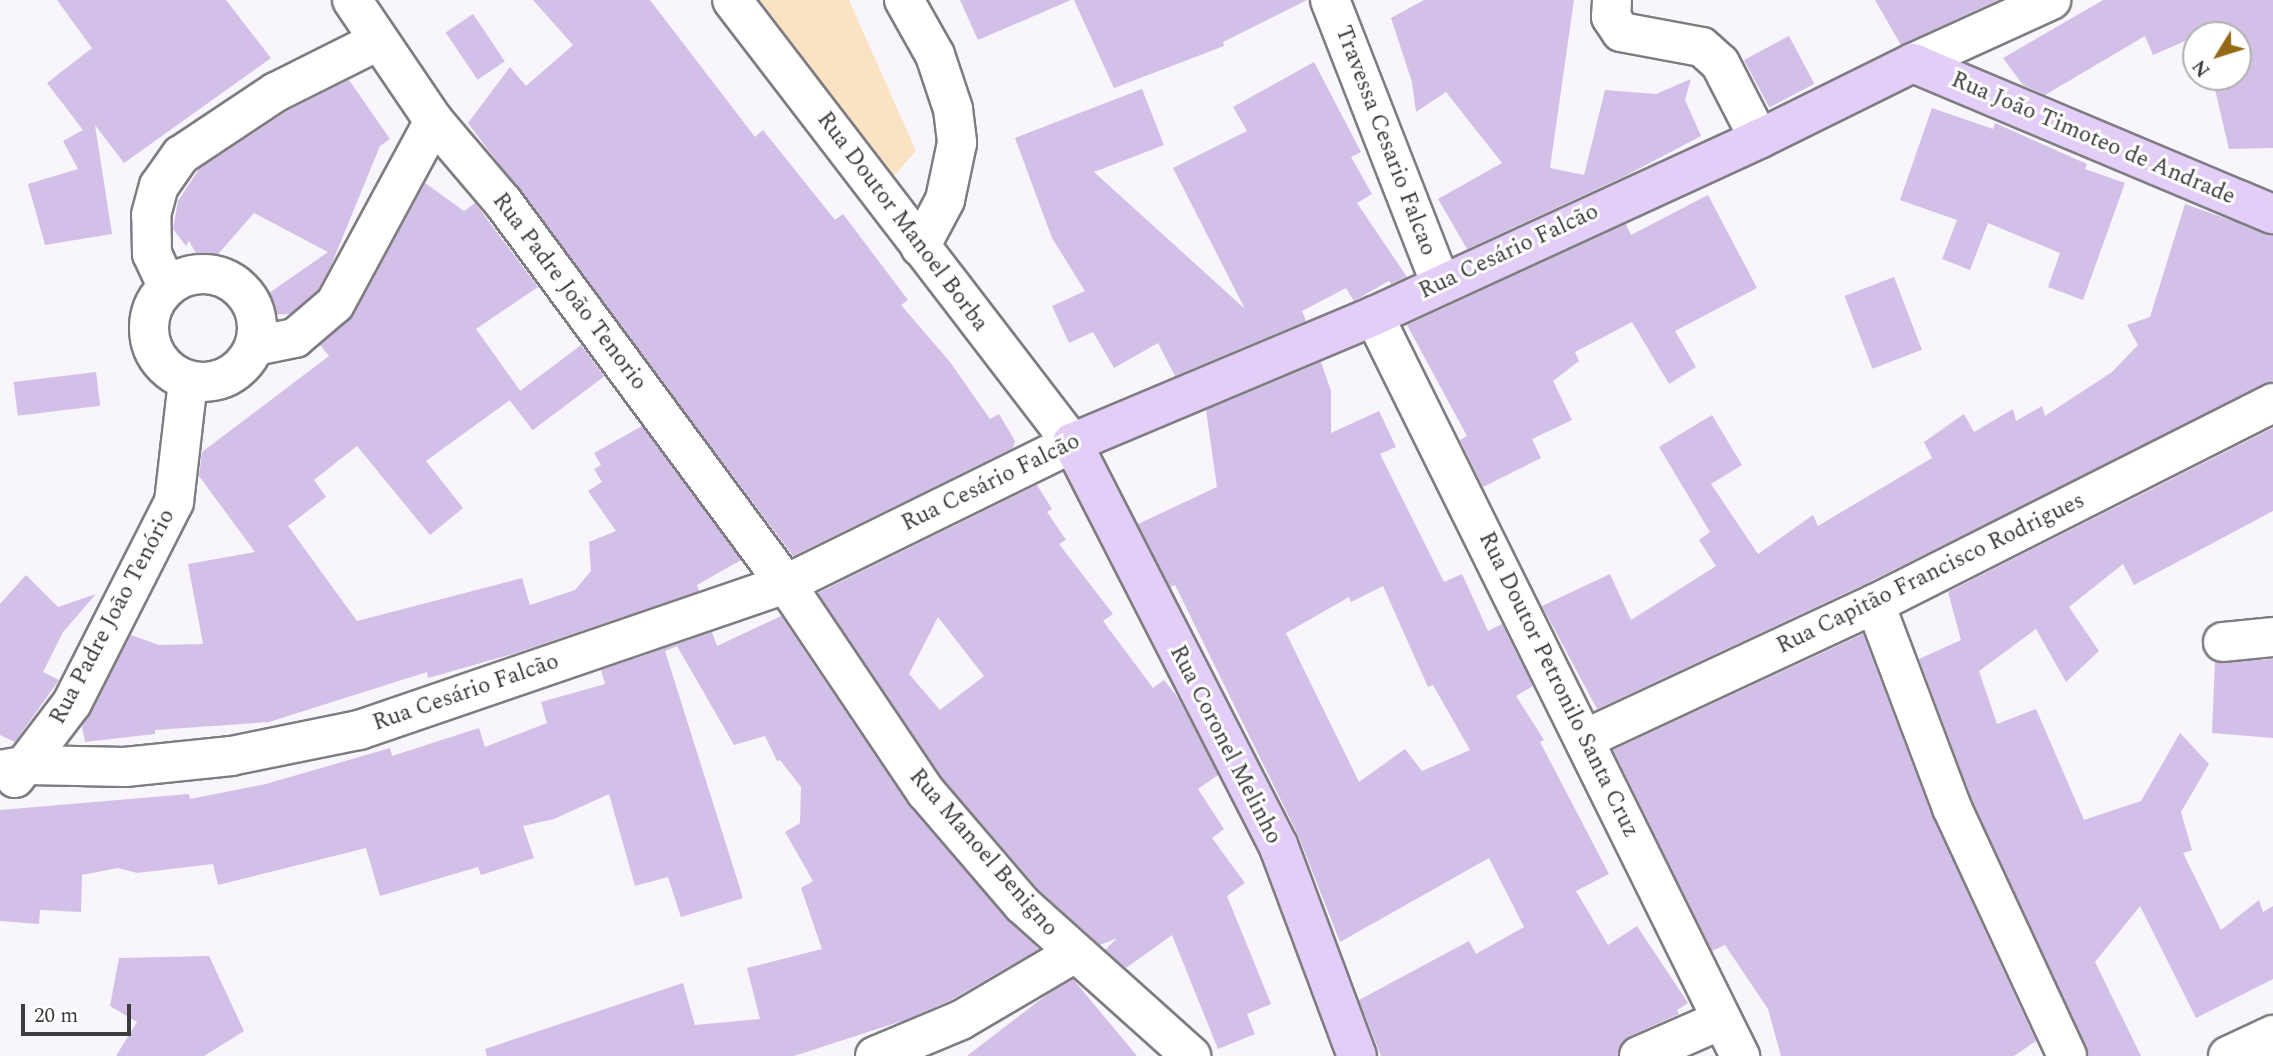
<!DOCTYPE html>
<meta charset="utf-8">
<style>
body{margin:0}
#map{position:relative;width:2273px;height:1056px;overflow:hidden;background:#f8f5fc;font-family:Spectral,serif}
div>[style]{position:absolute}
.green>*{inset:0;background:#fae3c2}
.building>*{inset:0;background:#d2c0e8;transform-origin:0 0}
.roads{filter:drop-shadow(2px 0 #7f7c82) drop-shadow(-2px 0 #7f7c82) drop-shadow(0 2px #7f7c82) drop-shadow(0 -2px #7f7c82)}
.minor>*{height:38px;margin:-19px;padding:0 19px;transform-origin:19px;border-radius:19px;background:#fff}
.minor>.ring{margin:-19px;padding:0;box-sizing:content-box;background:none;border:38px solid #fff;border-radius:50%}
.major>*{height:38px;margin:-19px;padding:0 19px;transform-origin:19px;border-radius:19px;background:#e3cef8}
span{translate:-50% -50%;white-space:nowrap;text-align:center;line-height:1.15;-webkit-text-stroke:6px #fff;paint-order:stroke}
.street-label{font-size:23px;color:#3c3b3d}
.north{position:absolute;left:2182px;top:21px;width:70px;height:70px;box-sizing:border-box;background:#fff;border:2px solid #b1b1b1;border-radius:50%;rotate:232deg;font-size:19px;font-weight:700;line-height:28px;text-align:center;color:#3c3b3d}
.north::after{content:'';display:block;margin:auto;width:24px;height:32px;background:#956815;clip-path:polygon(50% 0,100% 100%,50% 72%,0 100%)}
.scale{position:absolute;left:21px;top:1004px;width:110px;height:32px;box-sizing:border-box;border:4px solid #3c3b3d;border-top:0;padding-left:9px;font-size:21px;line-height:24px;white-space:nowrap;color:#3c3b3d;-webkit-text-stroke:5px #fff;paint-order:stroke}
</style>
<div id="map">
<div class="green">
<i style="clip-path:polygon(748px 0,849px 0,916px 151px,883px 188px)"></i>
</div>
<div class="building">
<i style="clip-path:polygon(57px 0,226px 0,271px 58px,124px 163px,95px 125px,112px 234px,45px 245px,28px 184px,78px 169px,63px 141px,83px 130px,47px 83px,92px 48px)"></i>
<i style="clip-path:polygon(533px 0,650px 0,755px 137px,763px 130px,835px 220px,843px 214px,908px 300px,901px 305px,950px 362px,990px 419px,999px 414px,1015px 441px,1013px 448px,793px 556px,468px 123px,510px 67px,526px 86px,573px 45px)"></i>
<i style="clip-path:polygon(960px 0,1071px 0,978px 40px)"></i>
<i style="clip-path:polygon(1074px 0,1307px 0,1223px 42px,1224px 46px,1114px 88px)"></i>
<i style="clip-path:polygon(1424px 0,1574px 0,1550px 168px,1584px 175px,1605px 90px,1656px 94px,1691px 79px,1685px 100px,1701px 136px,1625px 176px,1467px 249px,1438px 199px,1502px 163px,1446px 92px,1416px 112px,1412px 82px,1391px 18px)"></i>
<i style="clip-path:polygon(1875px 0,1998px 0,1901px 45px)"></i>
<i style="clip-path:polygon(2103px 0,2273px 0,2273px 148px,2229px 149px,2212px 77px,2238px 77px,2238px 35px,2201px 34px,2153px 55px,2145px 36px,2045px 95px,2023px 85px,2003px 58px)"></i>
<i style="left:473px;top:14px;width:57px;height:33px;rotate:56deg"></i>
<i style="left:1789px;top:36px;width:54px;height:51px;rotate:62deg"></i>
<i style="clip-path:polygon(1314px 62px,1361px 152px,1351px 157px,1372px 194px,1357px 203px,1407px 277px,1391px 284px,1389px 281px,1354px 301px,1346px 288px,1302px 311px,1306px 321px,1175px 376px,1158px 343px,1114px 368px,1093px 332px,1069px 343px,1052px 306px,1085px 291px,1052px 238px,1015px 138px,1142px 89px,1164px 145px,1094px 172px,1245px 309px,1173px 168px,1247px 131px,1233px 107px)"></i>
<i style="clip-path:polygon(349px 80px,390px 139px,380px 146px,330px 268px,318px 290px,290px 314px,236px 316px,328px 252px,254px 213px,205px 269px,189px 241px,186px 246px,173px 229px,178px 201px,199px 169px,287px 111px)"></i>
<i style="clip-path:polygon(1932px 108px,1993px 129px,1995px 123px,2087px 164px,2085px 169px,2125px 183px,2083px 300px,2048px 287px,2060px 253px,1988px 223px,1970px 270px,1942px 259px,1957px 220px,1900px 200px)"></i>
<i style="clip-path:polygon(425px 183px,464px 211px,475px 203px,538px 287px,476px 329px,521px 392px,426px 461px,463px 508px,430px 535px,357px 446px,314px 480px,326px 497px,288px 526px,357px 621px,522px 578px,530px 605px,575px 590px,591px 571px,589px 542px,616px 531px,588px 491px,602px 482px,594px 469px,601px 465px,594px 453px,642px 426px,741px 560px,697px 585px,699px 591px,513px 654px,428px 678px,427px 672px,269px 722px,155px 730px,155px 734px,85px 742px,82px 726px,131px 635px,159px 645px,203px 644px,188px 564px,255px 552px,199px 476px,202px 452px,329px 356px,320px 345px,354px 314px)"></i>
<i style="clip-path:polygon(1708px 195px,1757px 288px,1675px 331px,1696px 367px,1669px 384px,1632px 322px,1575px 352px,1579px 361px,1553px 381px,1572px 420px,1532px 439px,1541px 458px,1483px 487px,1460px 440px,1467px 436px,1407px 325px,1626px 224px,1631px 235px)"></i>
<i style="clip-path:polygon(2185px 204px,2273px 235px,2273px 381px,1865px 584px,1597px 709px,1542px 606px,1610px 574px,1631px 620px,1716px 566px,1699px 540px,1710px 532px,1659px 447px,1712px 415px,1742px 465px,1711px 484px,1758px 554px,1813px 515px,1818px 526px,1932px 458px,1924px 442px,1964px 414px,1974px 432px,2013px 409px,2016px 421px,2042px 406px,2045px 416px,2112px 372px,2138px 345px,2127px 325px,2150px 317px)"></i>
<i style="left:1894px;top:277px;width:78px;height:53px;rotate:69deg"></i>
<i style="left:581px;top:345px;width:39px;height:90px;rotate:53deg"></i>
<i style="clip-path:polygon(evenodd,1321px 362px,1331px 391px,1331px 433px,1379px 411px,1396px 447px,1380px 454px,1444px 582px,1462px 574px,1488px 631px,1502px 624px,1533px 686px,1516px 696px,1544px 740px,1540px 742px,1609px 874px,1576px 891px,1608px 945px,1637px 926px,1688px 1003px,1677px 1010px,1679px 1014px,1630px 1036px,1618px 1056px,1381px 1056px,1359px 1000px,1469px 941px,1476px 954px,1524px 927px,1489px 858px,1340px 942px,1298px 835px,1175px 585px,1170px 587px,1138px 524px,1217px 487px,1206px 410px,1321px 362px,1383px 586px,1428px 687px,1433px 685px,1470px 750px,1422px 771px,1405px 749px,1359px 782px,1286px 633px,1349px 597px,1351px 602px,1383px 586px)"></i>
<i style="left:96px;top:372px;width:34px;height:83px;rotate:83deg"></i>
<i style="clip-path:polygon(2273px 428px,2273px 511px,2134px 585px,2123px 564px,2069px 607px,2099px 651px,2066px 682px,2036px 629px,1979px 671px,1997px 724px,2036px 709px,2084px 820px,2141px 801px,2180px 733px,2209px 764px,2181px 812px,2192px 850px,2183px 853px,2221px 930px,2259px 900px,2263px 912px,2273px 906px,2273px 979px,2196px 1018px,2140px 906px,2095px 962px,2141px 1056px,2089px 1056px,1972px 800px,1919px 659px,1961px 640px,1948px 592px)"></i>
<i style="clip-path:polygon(evenodd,1037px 485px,1052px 509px,1047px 512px,1066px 540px,1059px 544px,1113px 614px,1103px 621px,1153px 688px,1164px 680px,1179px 699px,1218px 775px,1198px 789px,1224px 829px,1212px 838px,1245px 883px,1227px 896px,1271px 1004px,1247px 1014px,1255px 1034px,1218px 1049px,1172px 935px,1126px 968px,1105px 950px,1117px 938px,1100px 945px,1039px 890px,943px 779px,818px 593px,1037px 485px,938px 617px,984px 676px,940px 710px,909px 674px,938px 617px)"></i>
<i style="clip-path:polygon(26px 575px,58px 607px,96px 594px,63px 632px,43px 672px,59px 680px,15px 742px,0 735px,0 604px)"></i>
<i style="clip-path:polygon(781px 616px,909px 806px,1007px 919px,1039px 949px,951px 1000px,908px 1019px,794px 1056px,487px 1056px,485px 1049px,683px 983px,695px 1025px,760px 1019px,747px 968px,822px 949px,801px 888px,813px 881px,785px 832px,800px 823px,801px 787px,780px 760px,777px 761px,765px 736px,734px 745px,677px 646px,665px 651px,743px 898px,681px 917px,668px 877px,635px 886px,609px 794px,554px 819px,523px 826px,534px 858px,481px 875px,478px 867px,380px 896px,366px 848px,218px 885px,213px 864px,137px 873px,118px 868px,82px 875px,81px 912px,40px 910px,39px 924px,0 921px,0 810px,189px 794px,190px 799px,266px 784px,390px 748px,392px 756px,479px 728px,485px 747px,547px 723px,541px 702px,605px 684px,601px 670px,712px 632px,717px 646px)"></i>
<i style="clip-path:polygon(1863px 634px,1932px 816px,2036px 1041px,2014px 1056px,1781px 1056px,1768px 1009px,1725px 945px,1712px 951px,1613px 750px)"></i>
<i style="clip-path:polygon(2273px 659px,2273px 738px,2212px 733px,2215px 662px)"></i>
<i style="clip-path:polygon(209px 956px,244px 1031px,204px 1056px,116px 1056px,137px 1022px,110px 1006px,119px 958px)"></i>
<i style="clip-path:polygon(1073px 979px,1137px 1056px,967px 1056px,1045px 996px)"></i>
</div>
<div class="roads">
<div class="minor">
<i style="left:352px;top:0;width:146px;rotate:55.9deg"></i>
<i style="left:434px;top:121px;width:106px;rotate:49.6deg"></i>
<i style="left:503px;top:202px;width:475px;rotate:53.5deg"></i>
<i style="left:786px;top:584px;width:251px;rotate:56.1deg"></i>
<i style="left:926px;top:792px;width:149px;rotate:49.4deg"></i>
<i style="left:1023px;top:905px;width:226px;rotate:41.9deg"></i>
<i style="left:904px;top:0;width:63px;rotate:60.6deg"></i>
<i style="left:935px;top:55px;width:57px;rotate:71.6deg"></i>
<i style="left:953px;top:109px;width:34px;rotate:83deg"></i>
<i style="left:957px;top:143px;width:58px;rotate:101.9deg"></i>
<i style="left:945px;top:200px;width:53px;rotate:118deg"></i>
<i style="left:1330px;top:0;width:303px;rotate:68.7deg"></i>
<i style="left:1612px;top:0;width:17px;rotate:93deg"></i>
<i style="left:1611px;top:17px;width:18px;rotate:56deg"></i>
<i style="left:1621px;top:32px;width:82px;rotate:10.5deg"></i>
<i style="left:1702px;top:47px;width:24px;rotate:42deg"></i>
<i style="left:1720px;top:63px;width:85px;rotate:62.8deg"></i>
<i style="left:1913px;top:63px;width:152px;rotate:-24.5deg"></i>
<i class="ring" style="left:149px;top:274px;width:70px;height:70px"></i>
<i style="left:167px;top:286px;width:35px;rotate:-115deg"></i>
<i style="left:152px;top:254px;width:39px;rotate:-91deg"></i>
<i style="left:151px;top:215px;width:30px;rotate:-75deg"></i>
<i style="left:159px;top:186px;width:38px;rotate:-55deg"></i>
<i style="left:181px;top:155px;width:114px;rotate:-33.6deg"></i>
<i style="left:276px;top:92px;width:114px;rotate:-26.6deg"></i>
<i style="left:1374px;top:316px;width:826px;rotate:63.68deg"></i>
<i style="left:255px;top:346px;width:41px;rotate:-11.3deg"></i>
<i style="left:295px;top:338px;width:52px;rotate:-40.4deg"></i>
<i style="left:335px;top:304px;width:208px;rotate:-61.6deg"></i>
<i style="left:1875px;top:604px;width:218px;rotate:69.3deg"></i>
<i style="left:1952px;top:808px;width:273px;rotate:65.1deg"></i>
<i style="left:2223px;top:642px;width:50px;rotate:-5.7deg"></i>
<i style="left:1585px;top:739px;width:320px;rotate:-25deg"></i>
<i style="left:1875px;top:604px;width:446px;rotate:-26.8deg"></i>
<i style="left:0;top:770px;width:29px;rotate:-10deg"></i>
<i style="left:29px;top:765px;width:96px;rotate:1.2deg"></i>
<i style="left:125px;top:767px;width:107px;rotate:-5.9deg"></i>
<i style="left:231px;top:756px;width:131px;rotate:-11.5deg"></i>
<i style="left:359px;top:730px;width:451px;rotate:-18.9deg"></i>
<i style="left:786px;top:584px;width:319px;rotate:-26.2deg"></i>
<i style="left:1072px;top:443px;width:558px;rotate:-127.51deg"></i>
<i style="left:15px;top:778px;width:94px;rotate:-52.8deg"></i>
<i style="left:72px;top:703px;width:225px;rotate:-63.1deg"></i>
<i style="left:174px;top:502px;width:122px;rotate:-83.4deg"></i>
<i style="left:875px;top:1056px;width:93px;rotate:-22.7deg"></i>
<i style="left:961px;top:1020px;width:130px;rotate:-30.5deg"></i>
<i style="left:1639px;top:1056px;width:90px;rotate:-23.7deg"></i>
<i style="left:2228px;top:1056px;width:50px;rotate:-25deg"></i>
</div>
<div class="major">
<i style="left:1357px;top:1056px;width:225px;rotate:-110.5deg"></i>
<i style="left:1278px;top:845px;width:452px;rotate:-117.1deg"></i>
<i style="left:1072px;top:443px;width:328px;rotate:-22.8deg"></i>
<i style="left:1374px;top:316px;width:424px;rotate:-24.7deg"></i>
<i style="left:1759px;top:139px;width:172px;rotate:-26.3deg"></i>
<i style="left:1913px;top:63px;width:390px;rotate:22.8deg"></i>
</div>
</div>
<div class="street-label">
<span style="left:2093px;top:139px;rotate:23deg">Rua João Timoteo de Andrade</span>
<span style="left:1385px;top:141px;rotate:69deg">Travessa Cesario Falcao</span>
<span style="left:902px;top:222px;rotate:53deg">Rua Doutor Manoel Borba</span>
<span style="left:1509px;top:252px;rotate:-25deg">Rua Cesário Falcão</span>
<span style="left:569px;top:292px;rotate:53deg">Rua Padre João Tenorio</span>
<span style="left:991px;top:483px;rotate:-26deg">Rua Cesário Falcão</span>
<span style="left:1931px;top:574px;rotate:-26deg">Rua Capitão Francisco Rodrigues</span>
<span style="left:113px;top:617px;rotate:-62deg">Rua Padre João Tenório</span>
<span style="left:1558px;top:685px;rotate:64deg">Rua Doutor Petronilo Santa Cruz</span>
<span style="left:466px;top:693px;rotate:-19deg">Rua Cesário Falcão</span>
<span style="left:1225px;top:745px;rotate:63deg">Rua Coronel Melinho</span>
<span style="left:983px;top:853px;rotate:49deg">Rua Manoel Benigno</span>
</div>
<div class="north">N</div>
<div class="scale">20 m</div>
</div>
